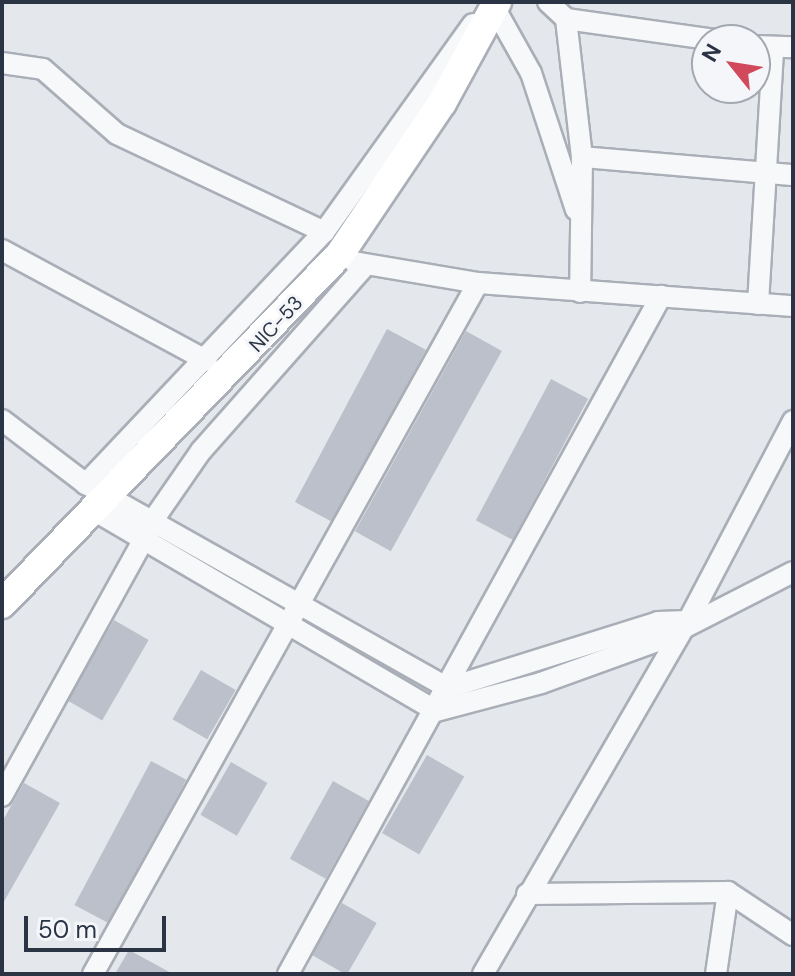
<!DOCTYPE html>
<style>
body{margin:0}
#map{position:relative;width:795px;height:976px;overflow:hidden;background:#e4e7ec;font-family:"DM Sans",sans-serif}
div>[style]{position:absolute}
.building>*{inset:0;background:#bbc0ca;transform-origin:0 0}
.roads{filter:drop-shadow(2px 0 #a9aeb7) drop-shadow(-2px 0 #a9aeb7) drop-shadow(0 2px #a9aeb7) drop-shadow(0 -2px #a9aeb7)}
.minor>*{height:20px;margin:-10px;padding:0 10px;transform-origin:10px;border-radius:10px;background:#f7f8fa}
.secondary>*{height:28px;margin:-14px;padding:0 14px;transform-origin:14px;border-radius:14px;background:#fff}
span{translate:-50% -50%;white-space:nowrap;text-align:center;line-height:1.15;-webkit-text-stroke:6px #f4f6f9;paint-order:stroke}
.street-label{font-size:20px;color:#2b3445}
.frame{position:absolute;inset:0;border:4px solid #2b3445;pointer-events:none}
.north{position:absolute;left:691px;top:24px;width:80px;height:80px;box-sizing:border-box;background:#f4f6f9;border:2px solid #a4a8b1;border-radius:50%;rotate:300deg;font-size:22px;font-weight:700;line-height:32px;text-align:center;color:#2b3445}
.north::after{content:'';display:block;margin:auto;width:28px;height:36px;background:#d1495b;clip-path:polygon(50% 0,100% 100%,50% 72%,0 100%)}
.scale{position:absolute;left:24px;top:916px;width:142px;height:36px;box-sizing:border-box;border:4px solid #2b3445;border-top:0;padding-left:10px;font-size:24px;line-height:28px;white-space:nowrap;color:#2b3445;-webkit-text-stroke:6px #f4f6f9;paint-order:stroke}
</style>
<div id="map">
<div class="building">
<i style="left:387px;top:329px;width:44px;height:196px;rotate:28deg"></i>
<i style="left:466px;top:331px;width:41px;height:229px;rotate:29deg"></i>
<i style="left:551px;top:379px;width:42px;height:160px;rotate:28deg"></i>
<i style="left:114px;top:620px;width:40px;height:93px;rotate:30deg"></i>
<i style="left:201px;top:670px;width:40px;height:57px;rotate:30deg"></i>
<i style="left:427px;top:755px;width:43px;height:90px;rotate:30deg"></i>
<i style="left:151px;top:761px;width:40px;height:163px;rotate:28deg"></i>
<i style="left:231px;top:762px;width:42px;height:61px;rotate:30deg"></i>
<i style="left:333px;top:781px;width:41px;height:89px;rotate:29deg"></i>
<i style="clip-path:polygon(24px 783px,60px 803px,2px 905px,2px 822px)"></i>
<i style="left:342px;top:903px;width:40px;height:60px;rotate:30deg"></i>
<i style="clip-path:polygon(129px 950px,173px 974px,115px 974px)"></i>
</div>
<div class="roads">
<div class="minor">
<i style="left:548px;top:2px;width:25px;rotate:43deg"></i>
<i style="left:566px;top:19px;width:139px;rotate:83.4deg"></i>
<i style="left:582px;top:157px;width:135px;rotate:90.8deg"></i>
<i style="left:494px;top:7px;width:76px;rotate:60.7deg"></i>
<i style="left:531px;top:73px;width:144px;rotate:71.8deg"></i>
<i style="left:566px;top:19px;width:150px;rotate:8deg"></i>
<i style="left:473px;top:24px;width:256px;rotate:125.6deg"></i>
<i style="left:324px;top:232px;width:347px;rotate:133.4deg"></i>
<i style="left:86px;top:484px;width:416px;rotate:29.4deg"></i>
<i style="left:448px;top:688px;width:220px;rotate:-17.4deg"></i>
<i style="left:658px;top:622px;width:30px;rotate:-2deg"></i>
<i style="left:755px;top:46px;width:38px;rotate:2deg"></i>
<i style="left:2px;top:63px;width:41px;rotate:8.3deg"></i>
<i style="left:43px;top:69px;width:98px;rotate:41.3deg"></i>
<i style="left:117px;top:134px;width:229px;rotate:25.3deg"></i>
<i style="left:582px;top:157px;width:212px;rotate:4.9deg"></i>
<i style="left:2px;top:250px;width:233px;rotate:28.4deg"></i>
<i style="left:354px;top:262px;width:126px;rotate:9.6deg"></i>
<i style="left:478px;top:283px;width:316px;rotate:4.2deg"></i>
<i style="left:758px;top:304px;width:256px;rotate:-86.6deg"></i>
<i style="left:2px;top:420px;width:106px;rotate:37.3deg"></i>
<i style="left:97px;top:512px;width:393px;rotate:30.4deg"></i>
<i style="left:436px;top:711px;width:109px;rotate:-14.9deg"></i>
<i style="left:541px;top:683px;width:127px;rotate:-19.9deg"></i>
<i style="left:660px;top:640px;width:149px;rotate:-27.1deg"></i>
<i style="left:2px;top:796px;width:323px;rotate:-61.1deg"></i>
<i style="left:158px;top:513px;width:75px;rotate:-55.3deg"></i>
<i style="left:201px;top:451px;width:246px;rotate:-48.5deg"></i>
<i style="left:527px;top:894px;width:201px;rotate:-0.6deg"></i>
<i style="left:728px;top:892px;width:78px;rotate:33.5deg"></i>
<i style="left:93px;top:974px;width:791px;rotate:-60.88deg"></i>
<i style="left:288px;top:974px;width:774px;rotate:-61.18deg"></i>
<i style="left:483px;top:974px;width:408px;rotate:-59.9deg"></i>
<i style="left:688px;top:621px;width:226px;rotate:-62.3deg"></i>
<i style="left:716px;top:974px;width:83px;rotate:-81.7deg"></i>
</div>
<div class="secondary">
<i style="left:2px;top:604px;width:487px;rotate:-46deg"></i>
<i style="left:340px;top:254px;width:182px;rotate:-56deg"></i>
<i style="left:442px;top:103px;width:115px;rotate:-61.4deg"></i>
</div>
</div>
<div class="street-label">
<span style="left:276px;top:324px;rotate:-47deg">NIC-53</span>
</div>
<div class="frame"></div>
<div class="north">N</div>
<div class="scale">50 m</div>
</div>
